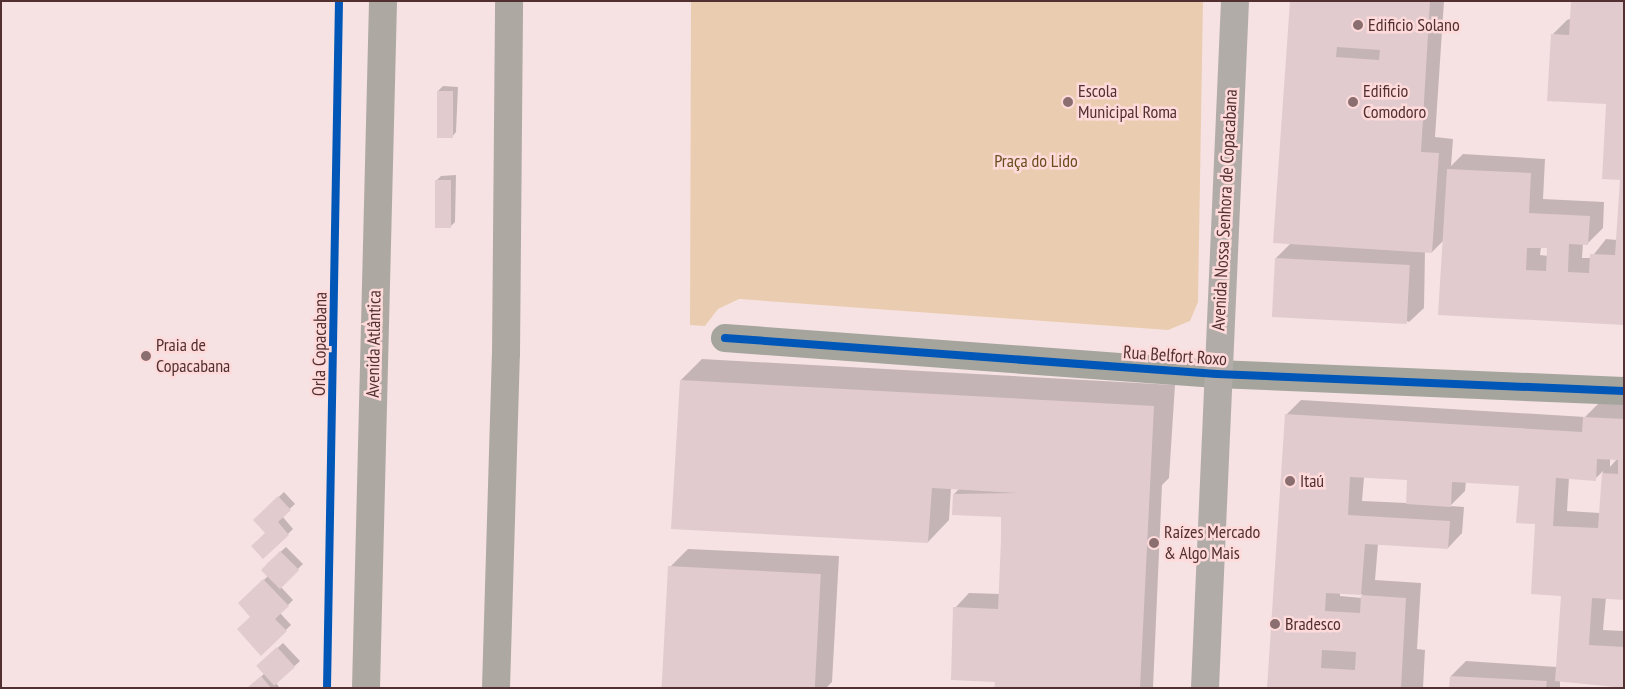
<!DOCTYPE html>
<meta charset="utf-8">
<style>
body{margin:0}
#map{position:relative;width:1625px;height:689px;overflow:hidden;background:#f6e2e3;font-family:"PT Sans Narrow",sans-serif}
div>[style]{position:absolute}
.green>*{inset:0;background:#eacdb0}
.shadow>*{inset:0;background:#0003}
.building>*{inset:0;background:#e1cbce;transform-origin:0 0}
.minor>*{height:28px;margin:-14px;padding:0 14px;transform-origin:14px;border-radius:14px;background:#a5a59d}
.secondary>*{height:28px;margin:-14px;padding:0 14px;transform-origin:14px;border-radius:14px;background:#b2aca8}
.trunk>*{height:28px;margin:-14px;padding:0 14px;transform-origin:14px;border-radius:14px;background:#aea8a2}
.cycleway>*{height:8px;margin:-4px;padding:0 4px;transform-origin:4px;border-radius:4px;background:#0057b8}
.dots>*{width:14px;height:14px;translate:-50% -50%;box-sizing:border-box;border:2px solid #fedadb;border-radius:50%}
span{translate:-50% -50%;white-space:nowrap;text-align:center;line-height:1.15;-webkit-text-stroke:5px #fedadb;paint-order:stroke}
.poi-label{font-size:18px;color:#523031}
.left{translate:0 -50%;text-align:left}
.park-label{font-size:18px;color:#6a4d1b}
.street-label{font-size:18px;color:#523031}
.frame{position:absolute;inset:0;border:2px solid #523031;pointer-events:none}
</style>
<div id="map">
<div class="green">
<i style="clip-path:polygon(691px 1px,1203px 1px,1198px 302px,1190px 321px,1168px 330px,739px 299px,718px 309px,705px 326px,690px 325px)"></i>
</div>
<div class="shadow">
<i style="clip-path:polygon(evenodd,1291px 1px,1444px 1px,1435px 137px,1453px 139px,1451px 166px,1463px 154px,1545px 159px,1543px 199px,1604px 202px,1603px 228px,1588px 243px,1583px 243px,1582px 258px,1591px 258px,1606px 239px,1617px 240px,1621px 179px,1607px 103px,1553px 34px,1567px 20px,1624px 1px,1624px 324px,1444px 240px,1432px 252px,1425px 251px,1424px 308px,1409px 322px,1276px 258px,1291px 243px,1291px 1px,1541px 247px,1548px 247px,1548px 256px,1540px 255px,1541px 247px)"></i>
<i style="clip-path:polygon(443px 86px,458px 87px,456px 132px,451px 138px,438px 91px)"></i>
<i style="clip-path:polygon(456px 175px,455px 222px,450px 227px,436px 181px,441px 176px)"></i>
<i style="clip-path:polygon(702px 359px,1175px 385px,1169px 478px,1162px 485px,1153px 688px,995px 688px,996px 681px,955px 608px,969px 593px,1000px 594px,1003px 516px,954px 494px,960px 488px,951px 488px,949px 520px,928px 542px,681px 380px)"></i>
<i style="clip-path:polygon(evenodd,1301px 400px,1585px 417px,1599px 403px,1624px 404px,1624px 598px,1606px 597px,1603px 630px,1624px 631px,1624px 688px,1616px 688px,1616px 684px,1560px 681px,1560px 688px,1450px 688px,1451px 676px,1466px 661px,1557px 667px,1562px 595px,1520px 485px,1466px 481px,1465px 491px,1450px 506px,1464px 507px,1462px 533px,1448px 548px,1378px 544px,1375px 580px,1421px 583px,1417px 649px,1425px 650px,1423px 688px,1268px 688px,1286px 415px,1301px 400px,1610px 459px,1617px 459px,1610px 467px,1610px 459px,1301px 400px,1603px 471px,1600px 513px,1567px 511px,1569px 478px,1595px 479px,1603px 471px,1301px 400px,1364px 477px,1409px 479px,1407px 503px,1362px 501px,1364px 477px,1301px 400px,1340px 592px,1362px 594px,1362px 598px,1340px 596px,1340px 592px)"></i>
<i style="clip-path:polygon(284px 492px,295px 504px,282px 516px,293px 529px,263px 558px,266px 533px,255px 520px)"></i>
<i style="clip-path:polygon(286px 547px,303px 564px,280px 586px,293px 600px,280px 613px,291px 625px,261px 654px,252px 617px,240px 603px,268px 576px,267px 564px)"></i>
<i style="clip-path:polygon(688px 549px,839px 556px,832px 682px,826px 688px,663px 688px,670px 567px)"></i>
<i style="clip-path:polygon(283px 643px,300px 661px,276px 683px,280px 688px,249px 688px,265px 673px,258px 666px)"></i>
</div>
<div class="building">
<i style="clip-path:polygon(evenodd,1290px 1px,1430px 1px,1421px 152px,1439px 153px,1432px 253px,1273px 243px,1290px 1px,1337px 47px,1380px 50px,1379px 60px,1336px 57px,1337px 47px)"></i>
<i style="clip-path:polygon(evenodd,1571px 1px,1624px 1px,1624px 325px,1438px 315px,1447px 169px,1531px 173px,1529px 213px,1590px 216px,1588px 245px,1569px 244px,1568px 272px,1589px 273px,1590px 254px,1615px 255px,1620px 180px,1602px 179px,1606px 104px,1547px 101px,1551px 34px,1569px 35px,1571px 1px,1527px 248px,1547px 248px,1546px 271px,1526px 270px,1527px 248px)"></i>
<i style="left:437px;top:91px;width:16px;height:47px"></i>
<i style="left:435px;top:180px;width:16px;height:48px"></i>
<i style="left:1275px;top:258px;width:135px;height:59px;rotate:3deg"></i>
<i style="clip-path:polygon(680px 380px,1154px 406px,1140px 688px,994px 688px,995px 682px,951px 680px,953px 607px,998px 609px,1001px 540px,1001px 517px,952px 515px,953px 494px,1017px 493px,932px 488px,928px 543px,671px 529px)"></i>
<i style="clip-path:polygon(evenodd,1285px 414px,1582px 432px,1583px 417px,1624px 419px,1624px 600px,1592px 598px,1589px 645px,1624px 647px,1624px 688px,1555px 681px,1561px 596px,1531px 594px,1535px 524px,1516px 523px,1519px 486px,1452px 482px,1451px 507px,1406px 504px,1407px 480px,1350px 477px,1348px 515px,1450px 521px,1448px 549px,1365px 544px,1361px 595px,1326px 593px,1325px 611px,1360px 613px,1361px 595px,1406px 598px,1401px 688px,1267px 688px,1285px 414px,1597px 459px,1618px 460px,1618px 474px,1602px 473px,1598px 528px,1553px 526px,1556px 478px,1596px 481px,1597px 459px,1285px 414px,1322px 650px,1356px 652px,1355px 670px,1321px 668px,1322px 650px)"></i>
<i style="clip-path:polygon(278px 496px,291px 510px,278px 522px,289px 535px,263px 559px,251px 546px,265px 533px,253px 520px)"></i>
<i style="left:280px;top:551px;width:27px;height:27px;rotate:45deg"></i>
<i style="left:668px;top:566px;width:153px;height:122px;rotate:3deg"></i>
<i style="clip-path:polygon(263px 579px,289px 606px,275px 619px,287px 631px,261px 656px,237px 629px,250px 617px,238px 603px)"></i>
<i style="left:277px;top:647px;width:27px;height:28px;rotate:48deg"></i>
<i style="clip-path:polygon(261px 676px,271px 688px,247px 688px)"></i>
<i style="clip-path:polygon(1450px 676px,1547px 681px,1546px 688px,1449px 688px)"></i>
</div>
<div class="minor">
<i style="left:725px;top:338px;width:493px;rotate:4.2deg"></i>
<i style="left:1217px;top:374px;width:407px;rotate:2.4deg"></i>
</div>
<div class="secondary">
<i style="left:1205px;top:688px;width:688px;rotate:-87.5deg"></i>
</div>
<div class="trunk">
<i style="left:366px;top:688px;width:687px;rotate:-88.58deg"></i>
<i style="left:496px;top:688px;width:334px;rotate:-88.3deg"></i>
<i style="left:506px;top:354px;width:353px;rotate:-89.5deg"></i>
</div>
<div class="cycleway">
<i style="left:725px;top:338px;width:493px;rotate:4.2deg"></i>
<i style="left:1217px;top:374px;width:407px;rotate:2.4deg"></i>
<i style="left:327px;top:688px;width:687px;rotate:-89deg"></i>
</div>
<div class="dots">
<i style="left:1358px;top:25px;background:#8b6e6f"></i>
<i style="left:1068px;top:102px;background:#8b6e6f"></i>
<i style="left:1353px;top:102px;background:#8b6e6f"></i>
<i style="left:146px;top:356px;background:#8b6e6f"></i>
<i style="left:1290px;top:481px;background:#8b6e6f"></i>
<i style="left:1154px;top:543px;background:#8b6e6f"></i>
<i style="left:1275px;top:624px;background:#8b6e6f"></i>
</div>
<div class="poi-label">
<span class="left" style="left:1368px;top:25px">Edificio Solano</span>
<span class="left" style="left:1078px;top:102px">Escola<br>Municipal Roma</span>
<span class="left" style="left:1363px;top:102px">Edificio<br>Comodoro</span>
<span class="left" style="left:156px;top:356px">Praia de<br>Copacabana</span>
<span class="left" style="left:1300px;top:481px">Itaú</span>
<span class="left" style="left:1164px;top:543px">Raízes Mercado<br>&amp; Algo Mais</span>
<span class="left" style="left:1285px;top:624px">Bradesco</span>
</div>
<div class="park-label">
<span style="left:1036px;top:161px">Praça do Lido</span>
</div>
<div class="street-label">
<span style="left:1225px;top:210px;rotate:-87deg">Avenida Nossa Senhora de Copacabana</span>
<span style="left:320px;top:344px;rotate:-89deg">Orla Copacabana</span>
<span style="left:374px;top:344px;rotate:-89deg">Avenida Atlântica</span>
<span style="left:1175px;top:356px;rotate:4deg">Rua Belfort Roxo</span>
</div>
<div class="frame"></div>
</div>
